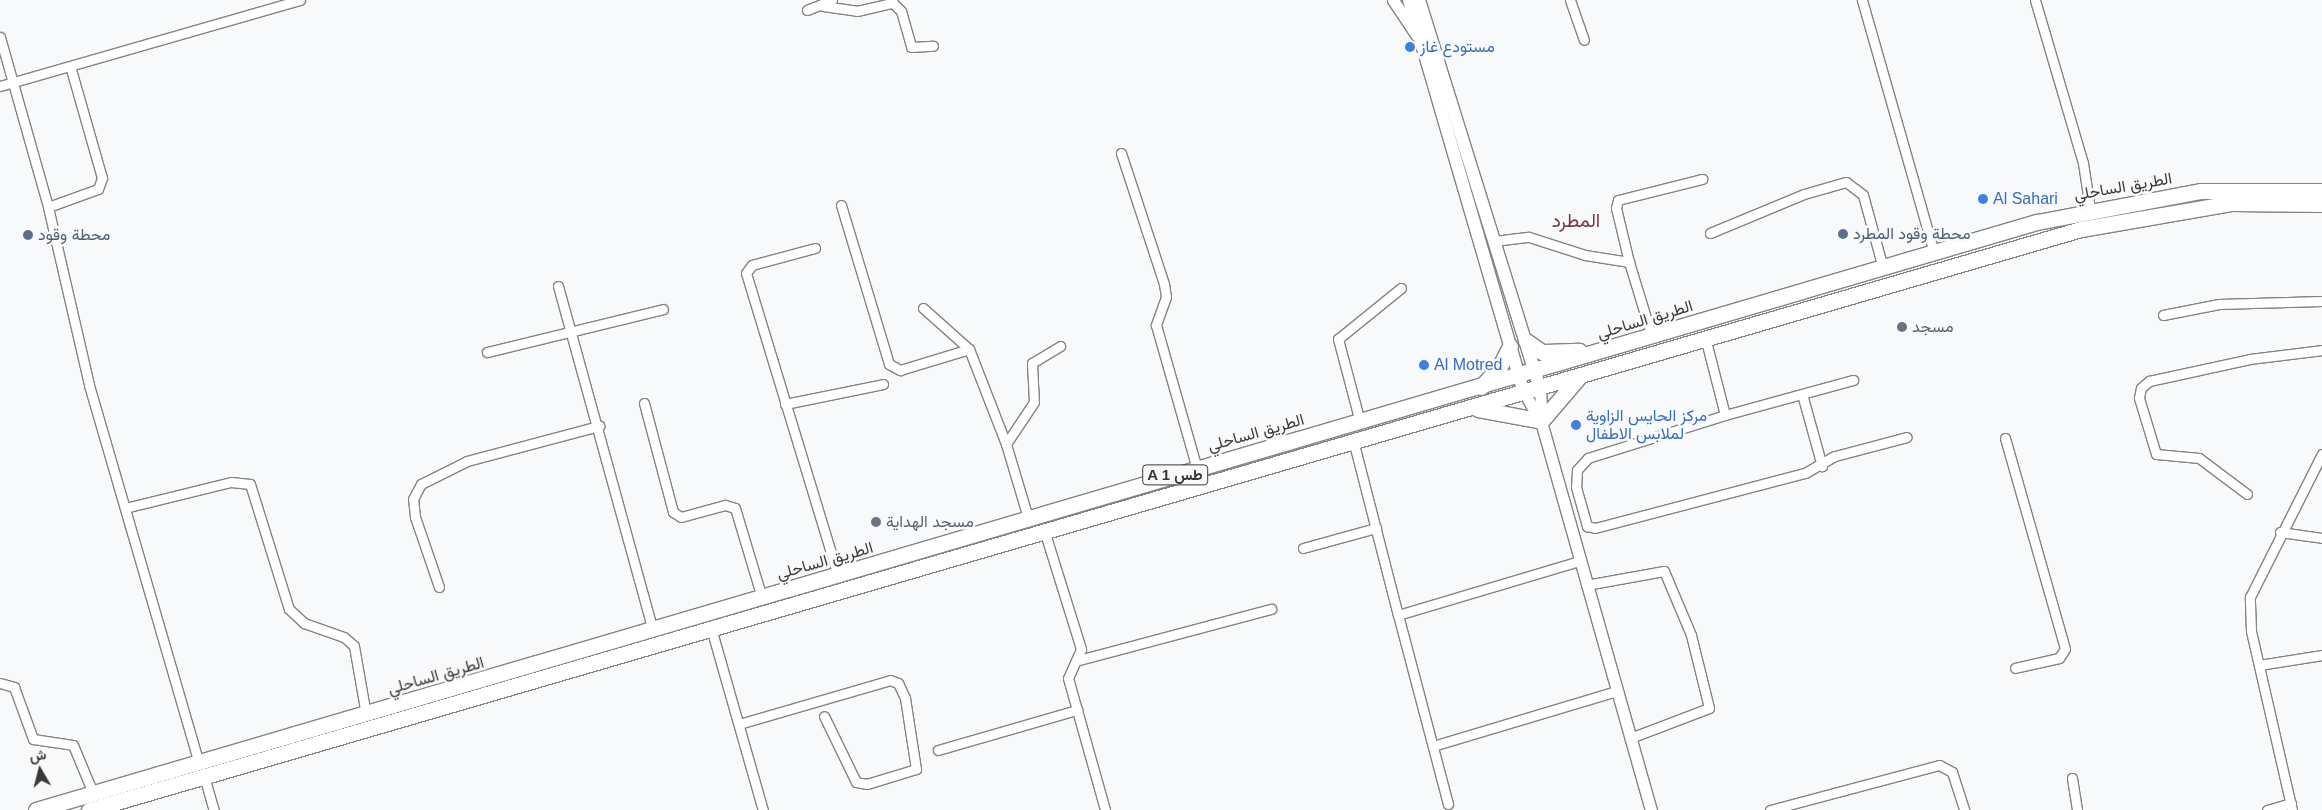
<!DOCTYPE html>
<meta charset="utf-8">
<style>
body{margin:0}
#map{position:relative;width:2322px;height:810px;overflow:hidden;background:#f8f9fa;font-family:Helvetica,Vazirmatn,sans-serif}
div>[style]{position:absolute}
.roads{filter:drop-shadow(1px 0 #828484) drop-shadow(-1px 0 #828484) drop-shadow(0 1px #828484) drop-shadow(0 -1px #828484)}
.minor>*{height:9px;margin:-4.5px;padding:0 4.5px;transform-origin:4.5px;border-radius:4.5px;background:#fff}
.tertiary>*{height:11px;margin:-5.5px;padding:0 5.5px;transform-origin:5.5px;border-radius:5.5px;background:#fff}
.secondary>*{height:12px;margin:-6px;padding:0 6px;transform-origin:6px;border-radius:6px;background:#fff}
.trunk>*{height:15px;margin:-7.5px;padding:0 7.5px;transform-origin:7.5px;border-radius:7.5px;background:#fff}
.dots>*{width:14px;height:14px;translate:-50% -50%;box-sizing:border-box;border:2px solid #f8f9fa;border-radius:50%}
span{translate:-50% -50%;white-space:nowrap;text-align:center;line-height:1.15;-webkit-text-stroke:5px #f8f9fa;paint-order:stroke}
.shield-label span{padding:1px 4px;background:#f8f9fa;border:1px solid;border-radius:4px;-webkit-text-stroke-width:0}
.shield-label{font-size:15px;color:#383838;font-weight:700}
.shop-label{font-size:16px;color:#366cbe}
.left{translate:0 -50%;text-align:left}
.street-label{font-size:16px;color:#383838}
.service-label{font-size:16px;color:#4e5e75}
.worship-label{font-size:16px;color:#5b616d}
.quarter-label{font-size:19px;color:#7a3340}
.north{position:absolute;left:15px;top:745px;width:50px;height:50px;-webkit-text-stroke:4px #f8f9fa;paint-order:stroke;rotate:352deg;font-size:14px;font-weight:700;line-height:20px;text-align:center;color:#383838}
.north::after{content:'';display:block;margin:auto;width:18px;height:22px;background:#383838;clip-path:polygon(50% 0,100% 100%,50% 72%,0 100%)}
</style>
<div id="map">
<div class="roads">
<div class="minor">
<i style="left:890px;top:0;width:16px;rotate:45deg"></i>
<i style="left:901px;top:11px;width:37px;rotate:74deg"></i>
<i style="left:911px;top:47px;width:22px;rotate:-3deg"></i>
<i style="left:1570px;top:0;width:42px;rotate:70.7deg"></i>
<i style="left:1862px;top:0;width:262px;rotate:74.1deg"></i>
<i style="left:2035px;top:0;width:170px;rotate:73.6deg"></i>
<i style="left:2083px;top:163px;width:47px;rotate:81.3deg"></i>
<i style="left:823px;top:6px;width:34px;rotate:8deg"></i>
<i style="left:857px;top:11px;width:37px;rotate:-13deg"></i>
<i style="left:807px;top:10px;width:27px;rotate:-22deg"></i>
<i style="left:0;top:37px;width:177px;rotate:74.2deg"></i>
<i style="left:48px;top:207px;width:183px;rotate:77deg"></i>
<i style="left:89px;top:385px;width:394px;rotate:73.8deg"></i>
<i style="left:0;top:86px;width:312px;rotate:-16deg"></i>
<i style="left:1121px;top:153px;width:138px;rotate:71.8deg"></i>
<i style="left:1164px;top:284px;width:13px;rotate:81deg"></i>
<i style="left:1166px;top:297px;width:30px;rotate:110deg"></i>
<i style="left:1156px;top:325px;width:150px;rotate:74.1deg"></i>
<i style="left:841px;top:205px;width:166px;rotate:73.2deg"></i>
<i style="left:889px;top:364px;width:13px;rotate:29deg"></i>
<i style="left:900px;top:370px;width:72px;rotate:-16.9deg"></i>
<i style="left:48px;top:207px;width:53px;rotate:-19.8deg"></i>
<i style="left:98px;top:189px;width:12px;rotate:-70deg"></i>
<i style="left:102px;top:178px;width:116px;rotate:-105.9deg"></i>
<i style="left:1710px;top:233px;width:102px;rotate:-22.5deg"></i>
<i style="left:1804px;top:194px;width:44px;rotate:-15.9deg"></i>
<i style="left:1846px;top:182px;width:21px;rotate:37deg"></i>
<i style="left:1863px;top:195px;width:76px;rotate:74.7deg"></i>
<i style="left:1494px;top:241px;width:35px;rotate:-7deg"></i>
<i style="left:1529px;top:237px;width:59px;rotate:17.8deg"></i>
<i style="left:1585px;top:255px;width:45px;rotate:9deg"></i>
<i style="left:1629px;top:262px;width:78px;rotate:73deg"></i>
<i style="left:815px;top:248px;width:65px;rotate:164.9deg"></i>
<i style="left:752px;top:265px;width:10px;rotate:127deg"></i>
<i style="left:746px;top:273px;width:316px;rotate:73.1deg"></i>
<i style="left:1629px;top:262px;width:56px;rotate:-103.5deg"></i>
<i style="left:1616px;top:208px;width:8px;rotate:-76deg"></i>
<i style="left:1618px;top:200px;width:87px;rotate:-14deg"></i>
<i style="left:558px;top:286px;width:358px;rotate:74.6deg"></i>
<i style="left:923px;top:308px;width:62px;rotate:41.7deg"></i>
<i style="left:969px;top:349px;width:102px;rotate:68.7deg"></i>
<i style="left:1006px;top:444px;width:77px;rotate:73.4deg"></i>
<i style="left:2163px;top:315px;width:57px;rotate:-11.1deg"></i>
<i style="left:2219px;top:304px;width:103px;rotate:-1.7deg"></i>
<i style="left:1706px;top:341px;width:76px;rotate:75.6deg"></i>
<i style="left:1725px;top:415px;width:144px;rotate:162.6deg"></i>
<i style="left:1588px;top:458px;width:16px;rotate:133deg"></i>
<i style="left:1577px;top:470px;width:17px;rotate:93deg"></i>
<i style="left:1576px;top:487px;width:41px;rotate:74.2deg"></i>
<i style="left:1587px;top:526px;width:8px;rotate:14deg"></i>
<i style="left:1595px;top:528px;width:217px;rotate:-14.7deg"></i>
<i style="left:1805px;top:473px;width:34px;rotate:-30deg"></i>
<i style="left:1835px;top:456px;width:74px;rotate:-14.8deg"></i>
<i style="left:487px;top:352px;width:181px;rotate:-13.7deg"></i>
<i style="left:1802px;top:394px;width:75px;rotate:74.5deg"></i>
<i style="left:644px;top:403px;width:113px;rotate:75.1deg"></i>
<i style="left:673px;top:512px;width:9px;rotate:32deg"></i>
<i style="left:681px;top:517px;width:46px;rotate:-15.3deg"></i>
<i style="left:725px;top:505px;width:10px;rotate:17deg"></i>
<i style="left:735px;top:508px;width:94px;rotate:73.3deg"></i>
<i style="left:785px;top:404px;width:100px;rotate:-11.5deg"></i>
<i style="left:1725px;top:415px;width:133px;rotate:-15.3deg"></i>
<i style="left:1360px;top:422px;width:86px;rotate:-104.8deg"></i>
<i style="left:1338px;top:339px;width:81px;rotate:-39deg"></i>
<i style="left:2005px;top:438px;width:219px;rotate:74.1deg"></i>
<i style="left:2065px;top:649px;width:11px;rotate:124deg"></i>
<i style="left:2059px;top:658px;width:45px;rotate:167.2deg"></i>
<i style="left:1353px;top:440px;width:181px;rotate:75.6deg"></i>
<i style="left:1006px;top:444px;width:50px;rotate:-56.3deg"></i>
<i style="left:1034px;top:402px;width:39px;rotate:-93deg"></i>
<i style="left:1032px;top:363px;width:33px;rotate:-31deg"></i>
<i style="left:2247px;top:494px;width:60px;rotate:-143.1deg"></i>
<i style="left:2199px;top:458px;width:43px;rotate:-174.7deg"></i>
<i style="left:2156px;top:454px;width:59px;rotate:-106.9deg"></i>
<i style="left:2139px;top:398px;width:10px;rotate:-79deg"></i>
<i style="left:2141px;top:388px;width:11px;rotate:-41deg"></i>
<i style="left:2149px;top:381px;width:103px;rotate:-12.3deg"></i>
<i style="left:2250px;top:359px;width:73px;rotate:-7.1deg"></i>
<i style="left:125px;top:508px;width:109px;rotate:-13.8deg"></i>
<i style="left:231px;top:482px;width:19px;rotate:6deg"></i>
<i style="left:250px;top:484px;width:131px;rotate:72.7deg"></i>
<i style="left:289px;top:609px;width:21px;rotate:43deg"></i>
<i style="left:304px;top:623px;width:42px;rotate:19.3deg"></i>
<i style="left:344px;top:637px;width:13px;rotate:42deg"></i>
<i style="left:354px;top:646px;width:70px;rotate:80.1deg"></i>
<i style="left:1044px;top:530px;width:125px;rotate:72.7deg"></i>
<i style="left:1081px;top:649px;width:32px;rotate:114deg"></i>
<i style="left:1068px;top:678px;width:137px;rotate:74.3deg"></i>
<i style="left:2280px;top:532px;width:42px;rotate:8.1deg"></i>
<i style="left:1303px;top:548px;width:76px;rotate:-15.3deg"></i>
<i style="left:1586px;top:585px;width:79px;rotate:-10.2deg"></i>
<i style="left:1664px;top:571px;width:69px;rotate:67.1deg"></i>
<i style="left:1691px;top:635px;width:75px;rotate:76.1deg"></i>
<i style="left:1709px;top:708px;width:85px;rotate:159.2deg"></i>
<i style="left:439px;top:587px;width:74px;rotate:-108.9deg"></i>
<i style="left:415px;top:517px;width:18px;rotate:-96deg"></i>
<i style="left:413px;top:499px;width:17px;rotate:-62deg"></i>
<i style="left:421px;top:484px;width:51px;rotate:-26.6deg"></i>
<i style="left:467px;top:461px;width:137px;rotate:-14.9deg"></i>
<i style="left:711px;top:628px;width:189px;rotate:74.1deg"></i>
<i style="left:1079px;top:660px;width:199px;rotate:-14.9deg"></i>
<i style="left:2259px;top:665px;width:64px;rotate:-9deg"></i>
<i style="left:0;top:683px;width:15px;rotate:16deg"></i>
<i style="left:14px;top:687px;width:55px;rotate:69.9deg"></i>
<i style="left:33px;top:739px;width:40px;rotate:8.5deg"></i>
<i style="left:73px;top:745px;width:52px;rotate:67.4deg"></i>
<i style="left:739px;top:724px;width:157px;rotate:-16.2deg"></i>
<i style="left:890px;top:680px;width:9px;rotate:21deg"></i>
<i style="left:898px;top:683px;width:17px;rotate:65deg"></i>
<i style="left:905px;top:698px;width:72px;rotate:81.2deg"></i>
<i style="left:916px;top:769px;width:51px;rotate:163deg"></i>
<i style="left:867px;top:784px;width:11px;rotate:-170deg"></i>
<i style="left:856px;top:782px;width:73px;rotate:-115.9deg"></i>
<i style="left:1433px;top:746px;width:191px;rotate:-16.7deg"></i>
<i style="left:938px;top:750px;width:145px;rotate:-16.1deg"></i>
<i style="left:204px;top:776px;width:35px;rotate:74deg"></i>
<i style="left:2072px;top:778px;width:32px;rotate:81deg"></i>
<i style="left:1448px;top:804px;width:196px;rotate:-104.8deg"></i>
<i style="left:1398px;top:615px;width:189px;rotate:-16.6deg"></i>
<i style="left:1770px;top:810px;width:175px;rotate:-14.9deg"></i>
<i style="left:1939px;top:765px;width:15px;rotate:28deg"></i>
<i style="left:1952px;top:772px;width:40px;rotate:72deg"></i>
<i style="left:2267px;top:810px;width:25px;rotate:-16deg"></i>
<i style="left:2292px;top:810px;width:184px;rotate:-102.9deg"></i>
<i style="left:2251px;top:631px;width:34px;rotate:-92deg"></i>
<i style="left:2250px;top:597px;width:160px;rotate:-63.3deg"></i>
</div>
<div class="tertiary">
<i style="left:1393px;top:0;width:43px;rotate:56.3deg"></i>
<i style="left:1540px;top:388px;width:37px;rotate:87deg"></i>
<i style="left:1542px;top:425px;width:400px;rotate:74.2deg"></i>
<i style="left:1524px;top:392px;width:35px;rotate:61deg"></i>
</div>
<div class="secondary">
<i style="left:1409px;top:0;width:409px;rotate:73.7deg"></i>
<i style="left:1419px;top:0;width:406px;rotate:72.7deg"></i>
</div>
<div class="trunk">
<i style="left:1526px;top:341px;width:19px;rotate:35deg"></i>
<i style="left:1542px;top:352px;width:37px;rotate:-2deg"></i>
<i style="left:1481px;top:387px;width:28px;rotate:-48deg"></i>
<i style="left:1500px;top:366px;width:22px;rotate:-63deg"></i>
<i style="left:1478px;top:409px;width:61px;rotate:10.4deg"></i>
<i style="left:1543px;top:419px;width:54px;rotate:-49.5deg"></i>
<i style="left:36px;top:810px;width:2086px;rotate:-16.38deg"></i>
<i style="left:2037px;top:222px;width:167px;rotate:-10.7deg"></i>
<i style="left:2201px;top:191px;width:121px"></i>
<i style="left:89px;top:810px;width:2075px;rotate:-16.26deg"></i>
<i style="left:2081px;top:229px;width:152px;rotate:-9.8deg"></i>
<i style="left:2231px;top:203px;width:91px;rotate:0.6deg"></i>
</div>
</div>
<div class="dots">
<i style="left:1410px;top:47px;background:#3f7fe0"></i>
<i style="left:1983px;top:199px;background:#3f7fe0"></i>
<i style="left:1843px;top:234px;background:#5c6f8a"></i>
<i style="left:28px;top:235px;background:#5c6f8a"></i>
<i style="left:1902px;top:327px;background:#6b7280"></i>
<i style="left:1424px;top:365px;background:#3f7fe0"></i>
<i style="left:1576px;top:425px;background:#3f7fe0"></i>
<i style="left:876px;top:522px;background:#6b7280"></i>
</div>
<div class="shield-label">
<span style="left:1175px;top:475px">A 1 طس</span>
</div>
<div class="shop-label">
<span class="left" style="left:1420px;top:47px">مستودع غاز</span>
<span class="left" style="left:1993px;top:199px">Al Sahari</span>
<span class="left" style="left:1434px;top:365px">Al Motred</span>
<span class="left" style="left:1586px;top:425px">مركز الحايس الزاوية<br>لملابس الاطفال</span>
</div>
<div class="street-label">
<span style="left:2123px;top:187px;rotate:-10deg">الطريق الساحلي</span>
<span style="left:1645px;top:320px;rotate:-17deg">الطريق الساحلي</span>
<span style="left:1256px;top:433px;rotate:-16deg">الطريق الساحلي</span>
<span style="left:825px;top:561px;rotate:-16deg">الطريق الساحلي</span>
<span style="left:436px;top:676px;rotate:-16deg">الطريق الساحلي</span>
</div>
<div class="service-label">
<span class="left" style="left:1853px;top:234px">محطة وقود المطرد</span>
<span class="left" style="left:38px;top:235px">محطة وقود</span>
</div>
<div class="worship-label">
<span class="left" style="left:1912px;top:327px">مسجد</span>
<span class="left" style="left:886px;top:522px">مسجد الهداية</span>
</div>
<div class="quarter-label">
<span style="left:1576px;top:221px">المطرد</span>
</div>
<div class="north">ش</div>
</div>
